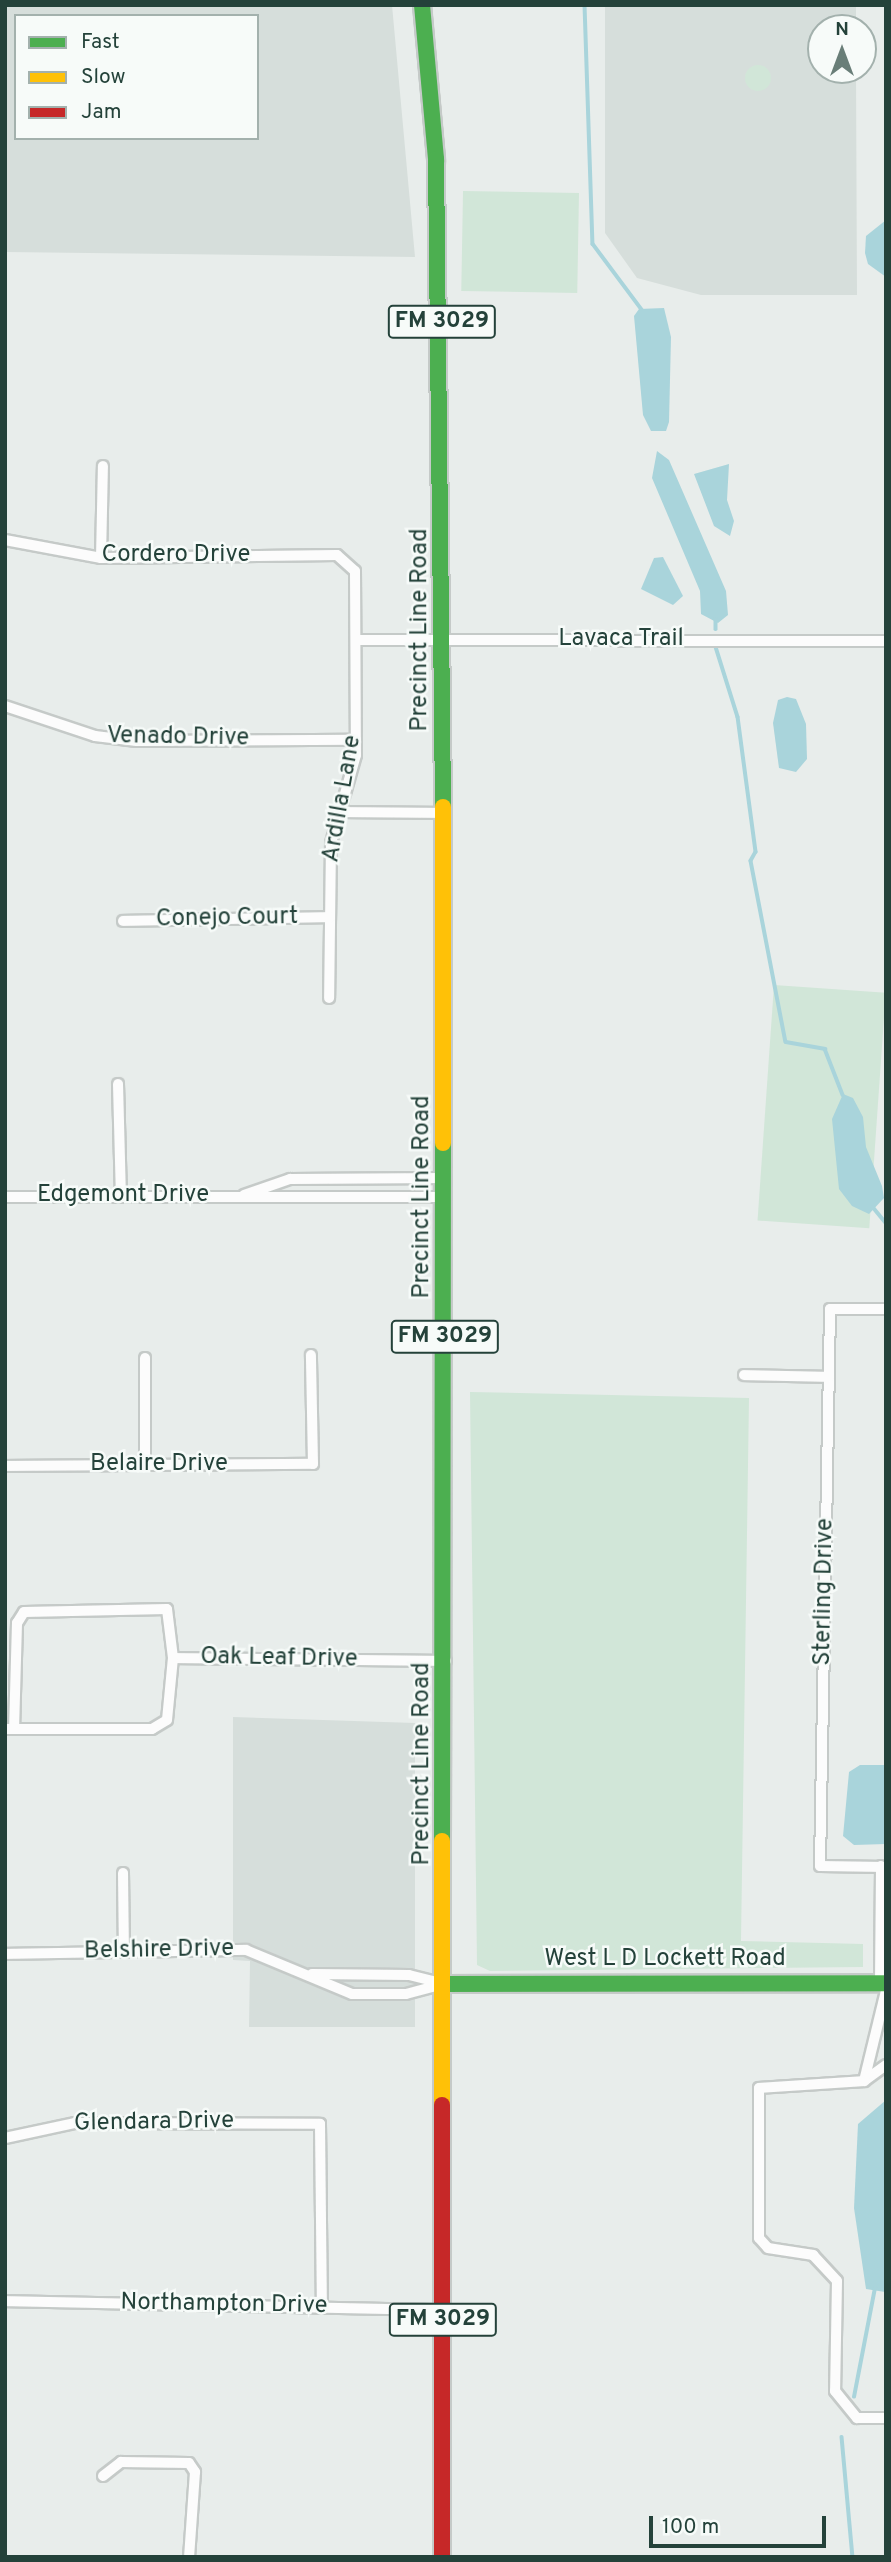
<!DOCTYPE html>
<style>
body{margin:0}
#map{position:relative;width:891px;height:2562px;overflow:hidden;background:#e8edeb;font-family:Overpass,sans-serif}
div>[style]{position:absolute}
.built>*{inset:0;background:#d6dedb}
.green>*{inset:0;background:#d1e6d8;transform-origin:0 0}
.round{border-radius:50%}
.water>*{inset:0;background:#a9d4db}
.stream>*{height:3.5px;margin:-1.75px;padding:0 1.75px;transform-origin:1.75px;border-radius:1.75px;background:#a9d4db}
.roads{filter:drop-shadow(2px 0 #c5cac8) drop-shadow(-2px 0 #c5cac8) drop-shadow(0 2px #c5cac8) drop-shadow(0 -2px #c5cac8)}
.street>*{height:10px;margin:-5px;padding:0 5px;transform-origin:5px;border-radius:5px;background:#fcfcfc}
.fast>*{height:16px;margin:-8px;padding:0 8px;transform-origin:8px;border-radius:8px;background:#4caf50}
.slow>*{height:16px;margin:-8px;padding:0 8px;transform-origin:8px;border-radius:8px;background:#ffc107}
.jam>*{height:16px;margin:-8px;padding:0 8px;transform-origin:8px;border-radius:8px;background:#c62828}
span{translate:-50% -50%;white-space:nowrap;text-align:center;line-height:1.15;-webkit-text-stroke:5px #f7fbf9;paint-order:stroke}
.shield-label span{padding:2px 5px;background:#f7fbf9;border:2px solid;border-radius:5px;-webkit-text-stroke-width:0}
.shield-label{font-size:23px;color:#24423a;font-weight:700}
.street-label{font-size:24px;color:#24423a}
.frame{position:absolute;inset:0;border:7px solid #24423a;pointer-events:none}
.legend{position:absolute;left:14px;top:14px;width:245px;height:126px;box-sizing:border-box;background:#f7fbf9;border:2px solid #a3b1ad;margin:0;padding:9px 12px;list-style:none;font-size:21px;color:#24423a}
.legend li{display:flex;align-items:center;gap:14px;height:35px}
.legend b{width:35px;border:2px solid #a3b1ad}
.north{position:absolute;left:807px;top:14px;width:70px;height:70px;box-sizing:border-box;background:#f7fbf9;border:2px solid #a3b1ad;border-radius:50%;rotate:0deg;font-size:19px;font-weight:700;line-height:28px;text-align:center;color:#24423a}
.north::after{content:'';display:block;margin:auto;width:24px;height:32px;background:#697e78;clip-path:polygon(50% 0,100% 100%,50% 72%,0 100%)}
.scale{position:absolute;left:649px;top:2516px;width:177px;height:32px;box-sizing:border-box;border:4px solid #24423a;border-top:0;padding-left:9px;font-size:21px;line-height:24px;white-space:nowrap;color:#24423a;-webkit-text-stroke:5px #f7fbf9;paint-order:stroke}
</style>
<div id="map">
<div class="built">
<i style="clip-path:polygon(evenodd,5px 5px,392px 5px,415px 257px,5px 252px,5px 5px,16px 16px,257px 16px,257px 138px,16px 138px,16px 16px)"></i>
<i style="clip-path:polygon(605px 5px,856px 5px,856px 28px,821px 28px,821px 70px,856px 70px,857px 295px,701px 295px,637px 278px,605px 233px)"></i>
<i style="clip-path:polygon(233px 1717px,415px 1723px,415px 2027px,249px 2027px,250px 1961px,233px 1960px)"></i>
</div>
<div class="green">
<i class="round" style="left:745px;top:65px;width:26px;height:26px"></i>
<i style="left:579px;top:193px;width:100px;height:116px;rotate:91deg"></i>
<i style="left:774px;top:985px;width:112px;height:236px;rotate:4deg"></i>
<i style="clip-path:polygon(470px 1392px,749px 1398px,741px 1941px,863px 1944px,863px 1967px,490px 1971px,477px 1965px)"></i>
</div>
<div class="water">
<i style="clip-path:polygon(886px 220px,886px 277px,868px 264px,865px 253px,866px 236px)"></i>
<i style="clip-path:polygon(664px 308px,671px 337px,669px 422px,666px 431px,651px 431px,643px 415px,634px 316px,639px 309px)"></i>
<i style="clip-path:polygon(657px 451px,669px 460px,726px 591px,728px 615px,718px 623px,701px 614px,700px 591px,652px 478px)"></i>
<i style="clip-path:polygon(729px 464px,727px 500px,734px 521px,730px 536px,714px 526px,694px 474px)"></i>
<i style="clip-path:polygon(663px 557px,683px 596px,673px 605px,641px 589px,654px 558px)"></i>
<i style="clip-path:polygon(787px 697px,796px 699px,806px 724px,807px 759px,796px 772px,779px 768px,773px 723px,778px 700px)"></i>
<i style="clip-path:polygon(843px 1094px,853px 1098px,863px 1117px,866px 1147px,882px 1186px,884px 1198px,869px 1214px,852px 1206px,839px 1189px,832px 1119px)"></i>
<i style="clip-path:polygon(860px 1765px,886px 1765px,886px 1844px,854px 1845px,843px 1836px,849px 1772px)"></i>
<i style="clip-path:polygon(886px 2100px,886px 2290px,885px 2292px,866px 2289px,854px 2208px,858px 2124px)"></i>
</div>
<div class="stream">
<i style="left:585px;top:5px;width:239px;rotate:88.1deg"></i>
<i style="left:593px;top:244px;width:84px;rotate:53.3deg"></i>
<i style="left:716px;top:619px;width:10px;rotate:90deg"></i>
<i style="left:716px;top:647px;width:73px;rotate:72.6deg"></i>
<i style="left:738px;top:717px;width:136px;rotate:82.4deg"></i>
<i style="left:756px;top:852px;width:10px;rotate:119deg"></i>
<i style="left:751px;top:861px;width:184px;rotate:79.1deg"></i>
<i style="left:786px;top:1042px;width:40px;rotate:10deg"></i>
<i style="left:825px;top:1049px;width:49px;rotate:68.6deg"></i>
<i style="left:873px;top:1207px;width:21px;rotate:51deg"></i>
<i style="left:854px;top:2397px;width:111px;rotate:-79.1deg"></i>
<i style="left:842px;top:2437px;width:121px;rotate:84.8deg"></i>
</div>
<div class="roads">
<div class="street">
<i style="left:5px;top:540px;width:98px;rotate:10.6deg"></i>
<i style="left:101px;top:558px;width:236px;rotate:-0.7deg"></i>
<i style="left:337px;top:555px;width:24px;rotate:42deg"></i>
<i style="left:355px;top:571px;width:184px;rotate:89.7deg"></i>
<i style="left:356px;top:755px;width:91px;rotate:105.9deg"></i>
<i style="left:331px;top:843px;width:155px;rotate:90.7deg"></i>
<i style="left:101px;top:558px;width:92px;rotate:-88.8deg"></i>
<i style="left:356px;top:640px;width:530px;rotate:0.11deg"></i>
<i style="left:5px;top:706px;width:95px;rotate:18.4deg"></i>
<i style="left:95px;top:736px;width:42px;rotate:6.8deg"></i>
<i style="left:137px;top:741px;width:219px;rotate:-0.3deg"></i>
<i style="left:340px;top:812px;width:105px;rotate:0.5deg"></i>
<i style="left:123px;top:921px;width:207px;rotate:-1.1deg"></i>
<i style="left:118px;top:1084px;width:112px;rotate:88.5deg"></i>
<i style="left:244px;top:1195px;width:49px;rotate:-19.2deg"></i>
<i style="left:290px;top:1179px;width:155px;rotate:-0.4deg"></i>
<i style="left:5px;top:1197px;width:440px"></i>
<i style="left:886px;top:1309px;width:56px;rotate:180deg"></i>
<i style="left:830px;top:1309px;width:557px;rotate:91.03deg"></i>
<i style="left:820px;top:1866px;width:66px;rotate:0.9deg"></i>
<i style="left:145px;top:1358px;width:107px;rotate:90deg"></i>
<i style="left:744px;top:1375px;width:85px;rotate:1.3deg"></i>
<i style="left:5px;top:1466px;width:308px;rotate:-0.4deg"></i>
<i style="left:313px;top:1464px;width:109px;rotate:-91.1deg"></i>
<i style="left:173px;top:1658px;width:273px;rotate:0.6deg"></i>
<i style="left:5px;top:1729px;width:147px"></i>
<i style="left:152px;top:1729px;width:17px;rotate:-31deg"></i>
<i style="left:167px;top:1720px;width:62px;rotate:-84.5deg"></i>
<i style="left:173px;top:1658px;width:49px;rotate:-97deg"></i>
<i style="left:167px;top:1609px;width:143px;rotate:178.8deg"></i>
<i style="left:24px;top:1612px;width:13px;rotate:122deg"></i>
<i style="left:17px;top:1623px;width:105px;rotate:91.6deg"></i>
<i style="left:123px;top:1873px;width:78px;rotate:89.3deg"></i>
<i style="left:5px;top:1954px;width:241px;rotate:-1deg"></i>
<i style="left:246px;top:1950px;width:115px;rotate:22.5deg"></i>
<i style="left:352px;top:1994px;width:54px"></i>
<i style="left:406px;top:1994px;width:39px;rotate:-15deg"></i>
<i style="left:312px;top:1974px;width:97px;rotate:0.6deg"></i>
<i style="left:409px;top:1975px;width:33px;rotate:14deg"></i>
<i style="left:880px;top:1983px;width:117px;rotate:-89.5deg"></i>
<i style="left:886px;top:2065px;width:27px;rotate:144deg"></i>
<i style="left:864px;top:2081px;width:105px;rotate:176.2deg"></i>
<i style="left:759px;top:2088px;width:150px;rotate:90deg"></i>
<i style="left:759px;top:2238px;width:13px;rotate:48deg"></i>
<i style="left:768px;top:2248px;width:46px;rotate:8.8deg"></i>
<i style="left:813px;top:2255px;width:35px;rotate:47deg"></i>
<i style="left:837px;top:2281px;width:110px;rotate:91deg"></i>
<i style="left:835px;top:2391px;width:35px;rotate:51deg"></i>
<i style="left:857px;top:2418px;width:29px"></i>
<i style="left:864px;top:2081px;width:93px;rotate:-76.3deg"></i>
<i style="left:5px;top:2138px;width:72px;rotate:-12.1deg"></i>
<i style="left:75px;top:2123px;width:245px;rotate:0.2deg"></i>
<i style="left:320px;top:2124px;width:183px;rotate:89.4deg"></i>
<i style="left:5px;top:2301px;width:438px;rotate:1.2deg"></i>
<i style="left:103px;top:2476px;width:23px;rotate:-38deg"></i>
<i style="left:121px;top:2462px;width:68px;rotate:0.8deg"></i>
<i style="left:189px;top:2463px;width:11px;rotate:56deg"></i>
<i style="left:195px;top:2472px;width:85px;rotate:94deg"></i>
</div>
<div class="fast">
<i style="left:422px;top:5px;width:155px;rotate:84.8deg"></i>
<i style="left:436px;top:159px;width:648px;rotate:89.38deg"></i>
<i style="left:442px;top:1841px;width:698px;rotate:-89.92deg"></i>
<i style="left:444px;top:1984px;width:442px;rotate:-0.1deg"></i>
</div>
<div class="slow">
<i style="left:443px;top:1143px;width:336px;rotate:-90deg"></i>
<i style="left:442px;top:2105px;width:264px;rotate:-90deg"></i>
</div>
<div class="jam">
<i style="left:442px;top:2557px;width:452px;rotate:-90deg"></i>
</div>
</div>
<div class="shield-label">
<span style="left:442px;top:322px">FM 3029</span>
<span style="left:445px;top:1337px">FM 3029</span>
<span style="left:443px;top:2320px">FM 3029</span>
</div>
<div class="street-label">
<span style="left:176px;top:556px">Cordero Drive</span>
<span style="left:421px;top:630px;rotate:-90deg">Precinct Line Road</span>
<span style="left:621px;top:640px">Lavaca Trail</span>
<span style="left:178px;top:738px;rotate:1deg">Venado Drive</span>
<span style="left:343px;top:799px;rotate:-80deg">Ardilla Lane</span>
<span style="left:227px;top:919px;rotate:-1deg">Conejo Court</span>
<span style="left:123px;top:1196px">Edgemont Drive</span>
<span style="left:423px;top:1197px;rotate:-90deg">Precinct Line Road</span>
<span style="left:159px;top:1465px">Belaire Drive</span>
<span style="left:825px;top:1592px;rotate:-89deg">Sterling Drive</span>
<span style="left:279px;top:1659px;rotate:1deg">Oak Leaf Drive</span>
<span style="left:423px;top:1764px;rotate:-90deg">Precinct Line Road</span>
<span style="left:159px;top:1951px;rotate:-1deg">Belshire Drive</span>
<span style="left:665px;top:1960px">West L D Lockett Road</span>
<span style="left:154px;top:2123px;rotate:-1deg">Glendara Drive</span>
<span style="left:224px;top:2305px;rotate:1deg">Northampton Drive</span>
</div>
<div class="frame"></div>
<ul class="legend">
<li><b style="height:9px;background:#4caf50"></b>Fast</li>
<li><b style="height:9px;background:#ffc107"></b>Slow</li>
<li><b style="height:9px;background:#c62828"></b>Jam</li>
</ul>
<div class="north">N</div>
<div class="scale">100 m</div>
</div>
